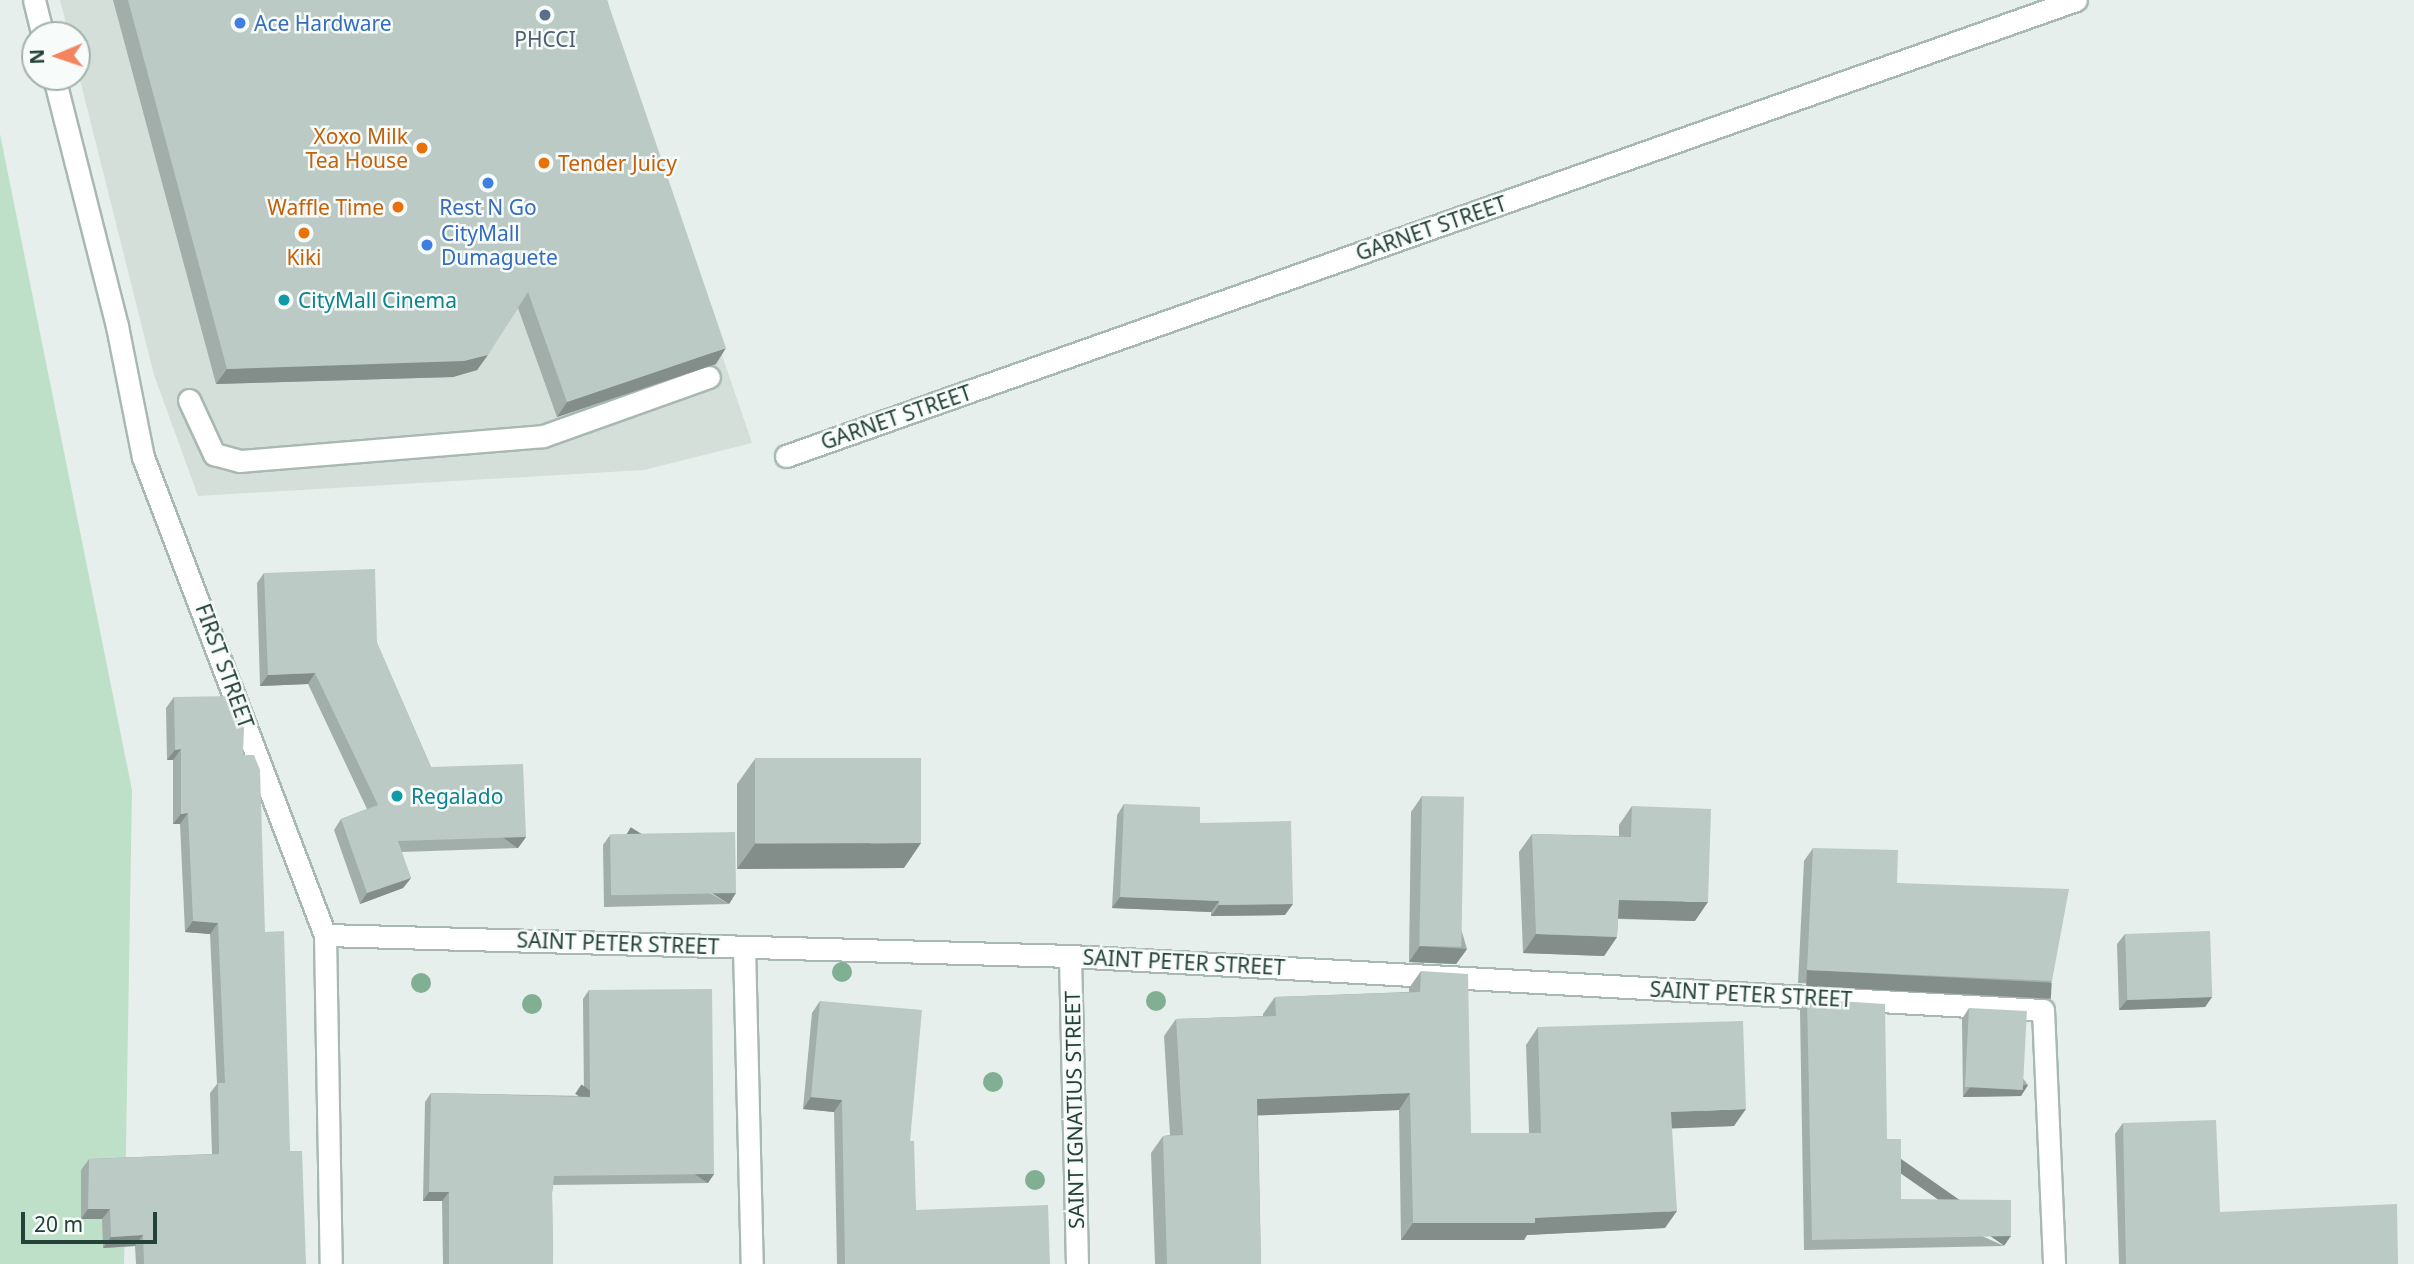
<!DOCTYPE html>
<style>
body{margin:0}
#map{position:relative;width:2414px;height:1264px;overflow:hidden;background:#e6efeb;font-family:"Noto Sans",sans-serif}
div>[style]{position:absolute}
.built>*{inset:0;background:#d4dfda}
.green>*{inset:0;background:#bfe0c8}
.roads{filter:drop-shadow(2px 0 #a8b8b2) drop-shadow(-2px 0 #a8b8b2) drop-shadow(0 2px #a8b8b2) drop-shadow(0 -2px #a8b8b2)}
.lane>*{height:21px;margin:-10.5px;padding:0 10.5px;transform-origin:10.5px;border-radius:10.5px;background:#fff}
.street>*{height:21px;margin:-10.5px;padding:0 10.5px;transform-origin:10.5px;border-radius:10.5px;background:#fff}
.secondary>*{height:21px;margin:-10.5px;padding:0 10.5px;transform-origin:10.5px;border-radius:10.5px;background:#fff}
.trees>*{width:20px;height:20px;margin:-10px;border-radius:50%;background:#80af93}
.wall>*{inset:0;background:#a1aea9}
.shaded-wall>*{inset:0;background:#838d89;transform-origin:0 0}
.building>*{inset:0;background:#bbcac4;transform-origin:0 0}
.dots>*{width:19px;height:19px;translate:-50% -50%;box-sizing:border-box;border:4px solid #f7fbf9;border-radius:50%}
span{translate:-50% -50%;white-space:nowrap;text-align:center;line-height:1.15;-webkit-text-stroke:5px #f7fbf9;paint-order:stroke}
.shop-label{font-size:21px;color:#366cbe}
.left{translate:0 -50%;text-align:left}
.service-label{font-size:21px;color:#4e5e75}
.food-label{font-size:21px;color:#c56008}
.right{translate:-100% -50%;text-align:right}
.street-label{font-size:21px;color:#24423a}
.culture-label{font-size:21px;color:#0d838f}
.north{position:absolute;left:21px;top:21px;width:70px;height:70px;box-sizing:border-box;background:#f7fbf9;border:2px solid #a3b1ad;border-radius:50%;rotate:268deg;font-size:19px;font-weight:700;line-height:28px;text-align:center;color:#24423a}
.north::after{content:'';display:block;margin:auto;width:24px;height:32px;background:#f4845f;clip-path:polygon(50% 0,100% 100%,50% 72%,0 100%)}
.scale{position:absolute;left:21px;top:1212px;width:136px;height:32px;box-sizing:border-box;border:4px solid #24423a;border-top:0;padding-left:9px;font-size:21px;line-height:24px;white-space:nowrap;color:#24423a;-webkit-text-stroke:5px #f7fbf9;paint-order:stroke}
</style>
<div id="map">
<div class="built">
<i style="clip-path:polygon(60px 0,601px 0,752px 443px,644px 470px,198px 496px,154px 375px,77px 68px,77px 35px,69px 35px)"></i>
</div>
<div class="green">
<i style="clip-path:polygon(0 134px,132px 790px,124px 1264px,0 1264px)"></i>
</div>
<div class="roads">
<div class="lane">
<i style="left:189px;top:400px;width:60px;rotate:65.2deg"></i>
<i style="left:214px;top:454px;width:27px;rotate:15deg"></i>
<i style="left:240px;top:461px;width:304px;rotate:-4.7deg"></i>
<i style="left:543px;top:436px;width:176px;rotate:-19.6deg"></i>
</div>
<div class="street">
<i style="left:786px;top:456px;width:1368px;rotate:-19.47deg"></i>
<i style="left:325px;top:935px;width:329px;rotate:89deg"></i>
<i style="left:744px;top:947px;width:317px;rotate:88.6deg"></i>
<i style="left:1070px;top:956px;width:974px;rotate:3.18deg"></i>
<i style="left:2043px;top:1010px;width:254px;rotate:87.5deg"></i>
</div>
<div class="secondary">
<i style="left:34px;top:0;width:36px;rotate:76deg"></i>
<i style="left:54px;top:77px;width:257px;rotate:75.8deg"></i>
<i style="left:117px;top:326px;width:134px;rotate:78.8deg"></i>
<i style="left:143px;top:457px;width:511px;rotate:69.16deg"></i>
<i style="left:325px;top:935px;width:745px;rotate:1.61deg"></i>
<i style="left:1070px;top:956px;width:308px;rotate:88.7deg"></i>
</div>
</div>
<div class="trees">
<i style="left:842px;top:972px"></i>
<i style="left:421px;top:983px"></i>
<i style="left:1156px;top:1001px"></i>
<i style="left:532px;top:1004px"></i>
<i style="left:993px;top:1082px"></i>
<i style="left:1035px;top:1180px"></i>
</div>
<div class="wall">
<i style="clip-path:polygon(113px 0,607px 0,716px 364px,557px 417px,518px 308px,477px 370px,453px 377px,216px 384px)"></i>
<i style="clip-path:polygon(264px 573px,377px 643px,431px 767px,526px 837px,518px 848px,401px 852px,411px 878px,403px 888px,360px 904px,334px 830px,341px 819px,367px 809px,308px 684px,260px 686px,257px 583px)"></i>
<i style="clip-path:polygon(174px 697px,243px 755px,290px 1151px,306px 1264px,136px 1264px,135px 1246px,103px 1248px,102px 1219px,81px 1219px,81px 1170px,89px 1159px,212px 1154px,210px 1093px,217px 1084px,210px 934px,185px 932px,180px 824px,173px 824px,173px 760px,167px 760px,166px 708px)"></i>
<i style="clip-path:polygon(755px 759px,904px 868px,737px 869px,737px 784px)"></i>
<i style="clip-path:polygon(1422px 796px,1467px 949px,1456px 964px,1409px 962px,1411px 812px)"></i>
<i style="clip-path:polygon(1124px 804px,1200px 823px,1285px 915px,1211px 916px,1211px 912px,1112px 908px,1117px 815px)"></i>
<i style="clip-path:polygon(1632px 806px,1695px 921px,1618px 919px,1617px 937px,1604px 956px,1523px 953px,1519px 852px,1532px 834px,1619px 836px,1619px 825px)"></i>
<i style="clip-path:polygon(610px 835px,729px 904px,604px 907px,603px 845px)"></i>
<i style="clip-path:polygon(1813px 848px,1897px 883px,2052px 981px,2043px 994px,1798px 983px,1804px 861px)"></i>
<i style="clip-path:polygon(2125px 934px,2212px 997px,2205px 1007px,2119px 1010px,2117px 944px)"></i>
<i style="clip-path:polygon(1421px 971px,1471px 1133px,1529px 1133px,1526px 1045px,1538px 1027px,1734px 1126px,1672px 1128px,1665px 1228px,1527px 1235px,1524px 1240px,1401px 1240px,1399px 1110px,1258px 1115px,1261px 1264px,1155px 1264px,1151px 1153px,1163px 1136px,1170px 1135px,1164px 1036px,1176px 1019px,1263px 1016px,1263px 1014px,1275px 997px,1409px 992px,1409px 988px)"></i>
<i style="clip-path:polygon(589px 990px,714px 1174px,708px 1183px,553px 1185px,552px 1193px,553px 1264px,443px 1264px,442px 1201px,423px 1201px,425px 1102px,431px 1093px,584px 1096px,583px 999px)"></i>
<i style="clip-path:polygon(1807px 999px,1887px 1139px,1901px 1199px,2004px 1246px,1804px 1250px,1800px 1010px)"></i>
<i style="clip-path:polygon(820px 1001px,910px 1141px,916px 1210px,1050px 1264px,837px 1264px,834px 1112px,803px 1109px,812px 1013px)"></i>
<i style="clip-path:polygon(1969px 1008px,2028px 1085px,2021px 1096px,1963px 1097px,1962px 1019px)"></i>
<i style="clip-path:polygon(2123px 1123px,2220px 1212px,2398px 1264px,2119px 1264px,2115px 1134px)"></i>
</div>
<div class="shaded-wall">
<i style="clip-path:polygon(726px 348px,716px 364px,557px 417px,567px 402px)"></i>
<i style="clip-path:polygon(488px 355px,477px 370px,453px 377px,216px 384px,227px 369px)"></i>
<i style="clip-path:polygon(315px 673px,308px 684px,260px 686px,268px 675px)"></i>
<i style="clip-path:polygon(181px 749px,173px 760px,167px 760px,175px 750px)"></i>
<i style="clip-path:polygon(188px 813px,180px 824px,173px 824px,181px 814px)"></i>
<i style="left:526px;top:837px;width:14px;height:128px;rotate:126deg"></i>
<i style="clip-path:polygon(921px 843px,904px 868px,737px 869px,755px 844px)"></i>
<i style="clip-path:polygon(411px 878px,403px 888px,360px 904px,367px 893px)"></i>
<i style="left:736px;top:893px;width:13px;height:124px;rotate:122deg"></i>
<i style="clip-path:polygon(1120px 897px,1219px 901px,1211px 912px,1112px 908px)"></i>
<i style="clip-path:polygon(1619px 900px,1708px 902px,1695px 921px,1606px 918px)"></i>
<i style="clip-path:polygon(1293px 904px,1285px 915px,1211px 916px,1219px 905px)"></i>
<i style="clip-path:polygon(193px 921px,218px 923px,210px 934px,185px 932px)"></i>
<i style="clip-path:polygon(1536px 934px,1617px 937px,1604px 956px,1523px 953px)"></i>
<i style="clip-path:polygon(1420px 946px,1467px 949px,1456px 964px,1409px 962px)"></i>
<i style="left:1807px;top:970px;width:245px;height:16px;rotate:3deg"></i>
<i style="clip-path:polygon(2212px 997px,2205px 1007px,2119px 1010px,2127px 1000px)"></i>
<i style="clip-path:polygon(2028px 1085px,2021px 1096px,1963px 1097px,1970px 1087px)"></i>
<i style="clip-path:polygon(1410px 1093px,1399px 1110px,1245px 1116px,1257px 1099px)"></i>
<i style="clip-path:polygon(811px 1097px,842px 1100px,834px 1112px,803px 1109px)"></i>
<i style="clip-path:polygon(1746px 1109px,1734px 1126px,1659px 1129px,1671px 1112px)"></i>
<i style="left:714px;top:1174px;width:11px;height:160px;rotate:124deg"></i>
<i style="clip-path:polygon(429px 1192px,449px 1192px,442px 1201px,423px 1201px)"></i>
<i style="clip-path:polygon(88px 1209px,110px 1209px,102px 1219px,81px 1219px)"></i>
<i style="clip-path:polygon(1677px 1211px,1665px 1228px,1527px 1235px,1524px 1240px,1401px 1240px,1413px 1223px)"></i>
<i style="clip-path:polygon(143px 1235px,135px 1246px,103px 1248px,111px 1237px)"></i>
<i style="left:2011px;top:1236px;width:12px;height:199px;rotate:125deg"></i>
</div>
<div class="building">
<i style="clip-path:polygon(128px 0,607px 0,726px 348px,567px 402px,528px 292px,488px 355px,464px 361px,227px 369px)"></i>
<i style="clip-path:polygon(375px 569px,377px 643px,431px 767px,523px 764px,526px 837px,398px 841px,411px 878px,367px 893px,341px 819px,378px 805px,315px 673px,268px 675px,264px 573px)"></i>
<i style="clip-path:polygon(232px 696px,244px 728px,243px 755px,254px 755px,260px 770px,265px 932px,284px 931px,290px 1151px,302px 1151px,306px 1264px,144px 1264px,143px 1235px,111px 1237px,110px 1209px,88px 1209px,89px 1159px,219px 1154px,218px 1083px,225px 1083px,218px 923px,193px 921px,188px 813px,181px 814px,181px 749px,175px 750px,174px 697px)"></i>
<i style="left:921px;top:758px;width:85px;height:166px;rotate:90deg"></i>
<i style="left:1422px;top:796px;width:42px;height:150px;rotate:1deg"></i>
<i style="clip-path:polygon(1124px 804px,1200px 807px,1200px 823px,1291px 821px,1293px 904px,1219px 905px,1219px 901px,1120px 897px)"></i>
<i style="clip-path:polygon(1632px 806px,1711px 809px,1708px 902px,1619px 900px,1617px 937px,1536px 934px,1532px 834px,1631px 837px)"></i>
<i style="left:735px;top:832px;width:61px;height:125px;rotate:89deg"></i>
<i style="clip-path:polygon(1813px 848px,1898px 850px,1897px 883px,2069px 889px,2052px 981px,1807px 970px)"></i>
<i style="left:2210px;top:931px;width:66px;height:85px;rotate:88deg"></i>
<i style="clip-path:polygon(1421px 971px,1468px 974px,1471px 1133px,1541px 1133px,1538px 1027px,1743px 1021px,1746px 1109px,1671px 1112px,1677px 1211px,1535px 1218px,1535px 1223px,1413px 1223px,1410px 1093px,1257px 1099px,1261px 1264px,1167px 1264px,1163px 1136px,1183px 1135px,1176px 1019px,1276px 1016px,1275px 997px,1420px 992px)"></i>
<i style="clip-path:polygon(712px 989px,714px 1174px,554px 1176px,552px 1193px,553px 1264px,449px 1264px,449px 1192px,429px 1192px,431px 1093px,590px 1097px,589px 990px)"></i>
<i style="clip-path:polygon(1807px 999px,1885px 1004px,1887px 1139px,1901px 1139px,1901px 1199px,2011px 1200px,2011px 1236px,1812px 1240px)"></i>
<i style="clip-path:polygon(820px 1001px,922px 1010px,910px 1141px,914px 1141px,916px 1210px,1048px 1205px,1050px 1264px,845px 1264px,842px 1100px,811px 1097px)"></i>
<i style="left:1969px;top:1008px;width:58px;height:79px;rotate:3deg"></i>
<i style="clip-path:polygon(2216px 1120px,2220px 1212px,2397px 1204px,2398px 1264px,2126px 1264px,2123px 1123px)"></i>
</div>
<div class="dots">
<i style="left:545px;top:15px;background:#5c6f8a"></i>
<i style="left:240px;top:23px;background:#3f7fe0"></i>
<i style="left:422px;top:148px;background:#e8710a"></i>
<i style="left:544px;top:163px;background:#e8710a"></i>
<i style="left:488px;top:183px;background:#3f7fe0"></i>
<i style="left:398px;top:207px;background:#e8710a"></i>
<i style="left:304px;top:233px;background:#e8710a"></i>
<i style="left:427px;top:245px;background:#3f7fe0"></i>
<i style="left:284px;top:300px;background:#0f9aa8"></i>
<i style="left:397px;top:796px;background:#0f9aa8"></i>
</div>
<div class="shop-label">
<span class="left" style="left:254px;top:23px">Ace Hardware</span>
<span style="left:488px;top:207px">Rest N Go</span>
<span class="left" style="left:441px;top:245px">CityMall<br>Dumaguete</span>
</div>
<div class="service-label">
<span style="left:545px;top:39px">PHCCI</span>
</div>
<div class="food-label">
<span class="right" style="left:408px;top:148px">Xoxo Milk<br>Tea House</span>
<span class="left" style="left:558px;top:163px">Tender Juicy</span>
<span class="right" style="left:384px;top:207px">Waffle Time</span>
<span style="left:304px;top:257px">Kiki</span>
</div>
<div class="street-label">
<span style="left:1431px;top:228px;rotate:-19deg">GARNET STREET</span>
<span style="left:896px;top:417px;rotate:-19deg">GARNET STREET</span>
<span style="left:225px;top:666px;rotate:70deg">FIRST STREET</span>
<span style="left:618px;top:943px;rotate:2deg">SAINT PETER STREET</span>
<span style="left:1184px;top:962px;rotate:3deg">SAINT PETER STREET</span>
<span style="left:1751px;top:994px;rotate:3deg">SAINT PETER STREET</span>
<span style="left:1074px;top:1110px;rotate:-91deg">SAINT IGNATIUS STREET</span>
</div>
<div class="culture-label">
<span class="left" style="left:298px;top:300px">CityMall Cinema</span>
<span class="left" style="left:411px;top:796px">Regalado</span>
</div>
<div class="north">N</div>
<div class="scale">20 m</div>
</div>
